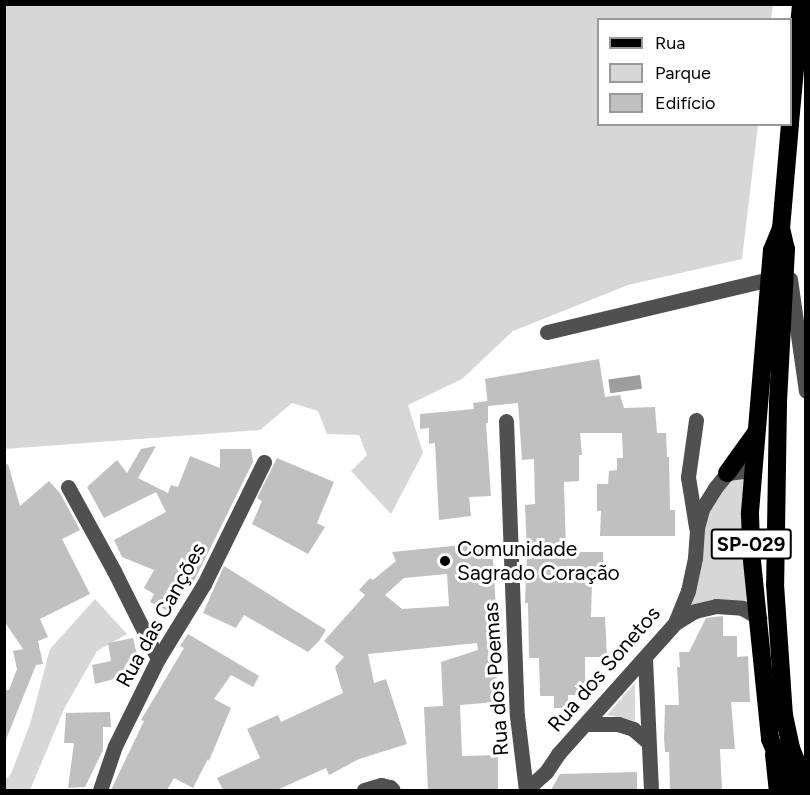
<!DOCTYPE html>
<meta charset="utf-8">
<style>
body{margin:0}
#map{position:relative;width:810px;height:795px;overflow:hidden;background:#fff;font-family:Figtree,sans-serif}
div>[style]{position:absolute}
.green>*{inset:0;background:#d7d7d7}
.water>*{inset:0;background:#9e9e9e;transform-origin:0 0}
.building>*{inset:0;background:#c0c0c0}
.minor>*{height:15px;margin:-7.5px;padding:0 7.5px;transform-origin:7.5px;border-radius:7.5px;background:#505050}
.major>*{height:15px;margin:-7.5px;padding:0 7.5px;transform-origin:7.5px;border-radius:7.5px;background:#000}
.highway>*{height:18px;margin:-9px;padding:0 9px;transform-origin:9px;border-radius:9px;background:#000}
.dots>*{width:16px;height:16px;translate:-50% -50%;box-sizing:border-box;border:3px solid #fff;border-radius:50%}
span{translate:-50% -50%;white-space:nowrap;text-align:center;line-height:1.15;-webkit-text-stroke:6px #fff;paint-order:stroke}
.shield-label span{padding:2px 4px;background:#fff;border:2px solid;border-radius:4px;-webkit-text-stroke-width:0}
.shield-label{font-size:20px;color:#000;font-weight:700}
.poi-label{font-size:21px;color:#000}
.left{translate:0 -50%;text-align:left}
.street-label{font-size:21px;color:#000}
.frame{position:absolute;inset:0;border:6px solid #000;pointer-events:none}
.legend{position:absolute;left:597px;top:18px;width:195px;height:108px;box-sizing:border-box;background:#fff;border:2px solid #999;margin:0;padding:8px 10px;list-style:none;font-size:18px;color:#000}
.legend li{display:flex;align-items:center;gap:12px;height:30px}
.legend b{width:30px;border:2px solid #999}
</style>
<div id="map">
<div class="green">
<i style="clip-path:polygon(5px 4px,773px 5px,771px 19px,598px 20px,598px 124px,758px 125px,742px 259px,628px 285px,513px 331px,462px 379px,408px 405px,423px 453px,391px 514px,351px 471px,367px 455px,359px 435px,327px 434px,318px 411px,292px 403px,260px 430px,5px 449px)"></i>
<i style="clip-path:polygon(752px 470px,759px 618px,716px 606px,675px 623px,715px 488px)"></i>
<i style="clip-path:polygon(95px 599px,127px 634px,97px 651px,65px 707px,30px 790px,5px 790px,5px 780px,11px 774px,30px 724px,50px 649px)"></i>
<i style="clip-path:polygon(635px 683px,635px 721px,607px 715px)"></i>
</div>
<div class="water">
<i style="left:640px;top:375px;width:14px;height:32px;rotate:82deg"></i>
</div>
<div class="building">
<i style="clip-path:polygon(599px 359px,605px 397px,620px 395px,624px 408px,655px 407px,657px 433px,666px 433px,667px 457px,669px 457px,670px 510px,675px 510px,675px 536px,600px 536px,601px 511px,597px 511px,597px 484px,608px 484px,609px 471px,617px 470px,617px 458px,623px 458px,622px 433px,580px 433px,582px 455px,579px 455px,579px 481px,564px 482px,566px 552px,603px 552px,604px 581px,592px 580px,591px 617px,605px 617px,607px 657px,585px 657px,585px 681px,601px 682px,590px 695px,568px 695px,568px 708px,554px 708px,554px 696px,540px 696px,539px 658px,529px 658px,528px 603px,525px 603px,527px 554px,525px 505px,535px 504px,534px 459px,522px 460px,518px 403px,488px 406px,485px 379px)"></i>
<i style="clip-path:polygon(488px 401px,488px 423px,486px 423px,491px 496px,469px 497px,471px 516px,439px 520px,435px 443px,429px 444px,429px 428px,420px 429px,420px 414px,474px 409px,473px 403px)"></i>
<i style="clip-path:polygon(156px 446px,138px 478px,168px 493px,171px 485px,178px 487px,190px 456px,220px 468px,220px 449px,251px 449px,253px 462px,195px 579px,191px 586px,184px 583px,168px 611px,150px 602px,154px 594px,144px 588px,154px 570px,122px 557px,114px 540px,166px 512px,156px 492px,104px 518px,87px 487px,117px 460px,127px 473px,141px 449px)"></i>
<i style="clip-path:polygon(277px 458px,334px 482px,317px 523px,325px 527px,308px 554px,252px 524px,262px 501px,257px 498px)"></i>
<i style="clip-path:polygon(8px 464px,20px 506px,49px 481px,60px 493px,80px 530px,62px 539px,90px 594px,40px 619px,48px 637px,38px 641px,43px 664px,36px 665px,5px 742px,4px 690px,9px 690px,17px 669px,13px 651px,23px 649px,4px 621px,4px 465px)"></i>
<i style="clip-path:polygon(evenodd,492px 542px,497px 627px,488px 627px,488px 662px,496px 662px,497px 702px,460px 705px,461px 730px,462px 756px,498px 755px,498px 790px,428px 790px,424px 707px,443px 706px,441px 662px,478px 650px,477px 643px,368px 654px,374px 683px,386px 679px,407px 744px,359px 759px,329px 775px,326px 768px,277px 790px,223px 790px,217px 778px,260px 758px,247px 729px,278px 715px,281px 722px,343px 693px,335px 667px,344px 657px,324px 641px,365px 595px,359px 590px,370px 578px,373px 580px,396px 561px,392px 552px,492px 542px,447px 574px,449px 606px,402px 609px,385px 595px,404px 578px,447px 574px)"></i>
<i style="clip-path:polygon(224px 566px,326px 630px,319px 641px,308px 652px,244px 615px,236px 628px,203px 613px)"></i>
<i style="clip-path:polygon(723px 616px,723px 636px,737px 636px,737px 657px,748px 656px,750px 702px,731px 702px,735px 749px,720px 749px,722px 790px,670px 790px,669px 752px,665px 752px,664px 739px,665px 705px,679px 705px,677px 667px,680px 667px,679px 652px,689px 652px,706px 618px)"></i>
<i style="clip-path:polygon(188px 634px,259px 676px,253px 687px,231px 675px,214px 699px,231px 708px,209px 761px,208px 759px,193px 788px,174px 778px,167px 790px,111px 790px,144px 721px,141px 720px,184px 648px,180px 646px)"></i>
<i style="clip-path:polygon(133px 638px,141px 672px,95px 684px,92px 665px,111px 661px,108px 643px)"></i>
<i style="clip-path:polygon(110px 712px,111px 727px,103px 727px,103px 750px,85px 787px,68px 788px,74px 743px,64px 743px,66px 713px)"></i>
<i style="clip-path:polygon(637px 772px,637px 790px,551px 790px,560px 774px)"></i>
</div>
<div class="minor">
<i style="left:790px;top:279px;width:113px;rotate:81.9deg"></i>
<i style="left:547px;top:332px;width:229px;rotate:-13.4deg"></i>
<i style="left:696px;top:420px;width:58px;rotate:98deg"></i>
<i style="left:688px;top:477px;width:51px;rotate:80.9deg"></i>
<i style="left:506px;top:421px;width:295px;rotate:87.9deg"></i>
<i style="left:517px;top:716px;width:75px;rotate:83.1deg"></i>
<i style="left:68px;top:487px;width:96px;rotate:61.3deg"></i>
<i style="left:114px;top:571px;width:98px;rotate:63.4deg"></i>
<i style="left:675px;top:623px;width:23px;rotate:-31deg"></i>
<i style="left:695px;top:611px;width:22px;rotate:-13deg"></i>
<i style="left:716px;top:606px;width:26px;rotate:4deg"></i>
<i style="left:742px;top:608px;width:20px;rotate:30deg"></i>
<i style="left:645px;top:658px;width:132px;rotate:87.4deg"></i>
<i style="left:586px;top:724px;width:32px"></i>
<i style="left:618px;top:724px;width:16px;rotate:18deg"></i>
<i style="left:633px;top:729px;width:20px;rotate:41deg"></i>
<i style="left:100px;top:790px;width:46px;rotate:-71.2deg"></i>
<i style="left:115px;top:746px;width:97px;rotate:-63.7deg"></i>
<i style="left:158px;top:659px;width:88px;rotate:-58.5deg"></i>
<i style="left:204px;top:584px;width:136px;rotate:-63.8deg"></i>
<i style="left:364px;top:790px;width:18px;rotate:-16deg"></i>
<i style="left:381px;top:785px;width:9px;rotate:13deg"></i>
<i style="left:390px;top:787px;width:4px;rotate:45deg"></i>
<i style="left:526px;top:790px;width:27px;rotate:-42deg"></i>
<i style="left:546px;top:772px;width:22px;rotate:-56deg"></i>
<i style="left:558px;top:754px;width:176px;rotate:-48.2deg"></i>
<i style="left:675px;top:623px;width:35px;rotate:-68deg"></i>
<i style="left:688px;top:591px;width:34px;rotate:-78deg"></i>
<i style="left:695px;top:558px;width:30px;rotate:-86deg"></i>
<i style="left:697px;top:528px;width:20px;rotate:-75deg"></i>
<i style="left:702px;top:509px;width:25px;rotate:-58deg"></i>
<i style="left:715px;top:488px;width:19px;rotate:-51deg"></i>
<i style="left:727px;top:473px;width:25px;rotate:-7deg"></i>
</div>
<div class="major">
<i style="left:772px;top:754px;width:36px;rotate:84deg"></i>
</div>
<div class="highway">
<i style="left:790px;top:123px;width:120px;rotate:-84.7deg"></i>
<i style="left:790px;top:124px;width:104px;rotate:94.9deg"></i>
<i style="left:781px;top:228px;width:24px;rotate:112deg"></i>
<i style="left:772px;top:250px;width:265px;rotate:94.8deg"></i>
<i style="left:750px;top:514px;width:37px;rotate:88deg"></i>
<i style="left:751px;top:551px;width:189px;rotate:84.2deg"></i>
<i style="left:770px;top:739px;width:55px;rotate:67.6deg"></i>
<i style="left:781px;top:228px;width:22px;rotate:77deg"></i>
<i style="left:786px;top:249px;width:154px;rotate:93deg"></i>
<i style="left:778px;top:403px;width:181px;rotate:90.9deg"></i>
<i style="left:775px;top:584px;width:131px;rotate:86.1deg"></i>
<i style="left:784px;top:715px;width:34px;rotate:78deg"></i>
<i style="left:791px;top:748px;width:41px;rotate:68.5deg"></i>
<i style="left:727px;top:473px;width:48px;rotate:-54.3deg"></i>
</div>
<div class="dots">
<i style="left:445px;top:561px;background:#000"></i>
</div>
<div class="shield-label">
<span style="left:751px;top:544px">SP-029</span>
</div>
<div class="poi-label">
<span class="left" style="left:457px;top:561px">Comunidade<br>Sagrado Coração</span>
</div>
<div class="street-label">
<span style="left:161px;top:615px;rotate:-61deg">Rua das Canções</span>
<span style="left:604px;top:669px;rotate:-49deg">Rua dos Sonetos</span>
<span style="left:496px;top:679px;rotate:-94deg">Rua dos Poemas</span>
</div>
<div class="frame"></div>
<ul class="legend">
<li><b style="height:8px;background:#000"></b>Rua</li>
<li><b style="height:16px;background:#d7d7d7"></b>Parque</li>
<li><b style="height:16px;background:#c0c0c0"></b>Edifício</li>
</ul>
</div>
